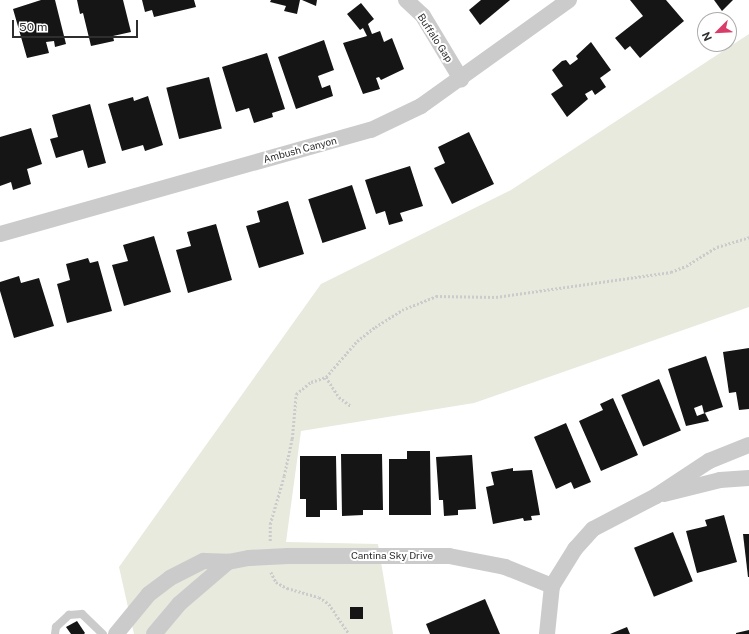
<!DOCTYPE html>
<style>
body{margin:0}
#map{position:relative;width:749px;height:634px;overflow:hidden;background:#fff;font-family:"Public Sans",sans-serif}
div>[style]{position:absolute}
.green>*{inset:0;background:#e7eadd}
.building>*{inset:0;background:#151515;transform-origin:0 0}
.path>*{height:2.5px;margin-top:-1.25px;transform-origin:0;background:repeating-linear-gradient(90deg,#cbcbcb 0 2px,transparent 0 4px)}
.lane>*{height:8px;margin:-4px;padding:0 4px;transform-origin:4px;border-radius:4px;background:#cbcbcb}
.street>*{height:16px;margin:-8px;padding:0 8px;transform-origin:8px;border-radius:8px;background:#cbcbcb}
span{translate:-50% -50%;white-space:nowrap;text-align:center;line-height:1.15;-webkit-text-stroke:4px #fff;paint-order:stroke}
.street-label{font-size:10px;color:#2e2e2e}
.north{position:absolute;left:697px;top:12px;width:40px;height:40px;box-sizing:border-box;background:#fff;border:1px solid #ababab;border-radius:50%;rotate:246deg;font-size:11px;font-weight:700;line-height:16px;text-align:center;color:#2e2e2e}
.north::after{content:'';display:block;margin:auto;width:14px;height:18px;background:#d93c68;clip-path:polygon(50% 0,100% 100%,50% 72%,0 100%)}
.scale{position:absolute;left:12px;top:20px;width:126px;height:18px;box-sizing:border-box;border:2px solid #2e2e2e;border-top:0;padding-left:5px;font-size:12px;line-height:14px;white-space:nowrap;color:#2e2e2e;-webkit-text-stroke:3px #fff;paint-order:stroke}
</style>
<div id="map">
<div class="green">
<i style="clip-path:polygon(749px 34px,749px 307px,474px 403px,301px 431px,286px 542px,378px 544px,393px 634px,134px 634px,119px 567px,321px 284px,511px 190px)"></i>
</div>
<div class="building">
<i style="clip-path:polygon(41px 0,55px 0,66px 44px,55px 47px,54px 41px,46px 42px,49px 53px,27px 58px,13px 9px)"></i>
<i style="clip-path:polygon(77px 0,123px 0,131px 32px,113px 36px,114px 41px,91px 46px,83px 13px,80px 14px)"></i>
<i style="clip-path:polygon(142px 0,194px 0,196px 7px,154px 17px,152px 10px,145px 12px)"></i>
<i style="clip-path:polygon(271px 0,300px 0,297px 14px,284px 11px,286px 6px,270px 2px)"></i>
<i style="clip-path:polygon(302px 0,317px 0,316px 6px)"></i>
<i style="clip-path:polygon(481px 0,510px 0,480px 25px,469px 10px)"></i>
<i style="clip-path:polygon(630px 0,666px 0,684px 21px,640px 58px,630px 46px,625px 50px,615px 38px,643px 16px)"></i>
<i style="clip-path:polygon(714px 0,733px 0,722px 11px)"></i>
<i style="clip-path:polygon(361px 3px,374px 19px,368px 24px,372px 34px,380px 31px,384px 42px,392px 38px,404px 69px,381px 80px,379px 77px,376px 78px,380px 89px,363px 94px,343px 43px,367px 36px,363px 28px,360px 30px,347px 14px)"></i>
<i style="clip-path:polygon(324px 40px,334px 70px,318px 76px,322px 88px,330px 85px,333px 96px,296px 109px,278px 57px)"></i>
<i style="clip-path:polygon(591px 42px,611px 70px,600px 78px,606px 87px,595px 95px,592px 90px,585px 94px,588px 99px,567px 117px,551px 94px,563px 86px,552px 70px,562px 61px,566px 60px,570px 65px,578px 59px,576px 56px)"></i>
<i style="clip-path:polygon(267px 53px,285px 109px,272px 113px,273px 117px,254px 123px,249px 108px,236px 112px,222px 67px)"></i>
<i style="left:209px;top:77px;width:53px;height:44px;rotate:76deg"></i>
<i style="clip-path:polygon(148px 96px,163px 145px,145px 151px,143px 145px,122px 151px,108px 104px,133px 97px,134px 101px)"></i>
<i style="clip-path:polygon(90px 104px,106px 163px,88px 168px,83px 150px,56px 158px,50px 139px,58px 137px,52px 115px)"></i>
<i style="clip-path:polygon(31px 128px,42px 164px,27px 169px,31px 184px,13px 190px,11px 182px,0 186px,0 137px)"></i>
<i style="clip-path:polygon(469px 132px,494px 184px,452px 204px,434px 168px,445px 163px,438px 147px)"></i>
<i style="clip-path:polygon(410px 166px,423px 206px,400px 213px,403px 221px,389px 225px,385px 211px,376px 214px,365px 180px)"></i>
<i style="left:352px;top:185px;width:46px;height:46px;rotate:72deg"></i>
<i style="clip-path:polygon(288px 201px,304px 254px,259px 268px,246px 226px,260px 222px,257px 211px)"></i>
<i style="clip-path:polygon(216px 224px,232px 280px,188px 293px,176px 250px,191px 246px,187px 232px)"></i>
<i style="clip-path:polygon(154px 236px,171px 292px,124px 306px,112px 265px,128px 261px,123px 245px)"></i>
<i style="clip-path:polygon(88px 258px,90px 263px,98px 261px,112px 311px,67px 323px,57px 284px,70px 280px,66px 264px)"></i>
<i style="clip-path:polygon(19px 276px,21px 283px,39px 278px,54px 326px,14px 338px,0 291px,0 282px)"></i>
<i style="clip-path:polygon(749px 348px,749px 409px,739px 410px,736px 392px,729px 393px,723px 352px)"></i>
<i style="clip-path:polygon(706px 356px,723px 407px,704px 413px,702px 405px,694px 408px,697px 416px,705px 413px,709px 421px,686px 426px,668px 369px)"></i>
<i style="left:659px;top:379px;width:56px;height:41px;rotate:67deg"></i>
<i style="clip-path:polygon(613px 398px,638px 455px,601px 471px,579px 421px,603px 410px,600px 404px)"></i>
<i style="clip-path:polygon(566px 423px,591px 482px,574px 489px,571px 482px,556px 489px,534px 437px)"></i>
<i style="clip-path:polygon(407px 451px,430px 451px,431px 515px,389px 515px,389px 459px,407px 459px)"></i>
<i style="clip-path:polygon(341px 454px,382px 454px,383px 510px,363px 510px,363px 515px,342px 516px)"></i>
<i style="clip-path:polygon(472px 455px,476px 509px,458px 510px,458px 515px,444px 516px,443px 500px,439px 500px,436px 457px)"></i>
<i style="clip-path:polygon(300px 456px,336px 456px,337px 510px,320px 510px,320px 517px,306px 517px,306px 499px,300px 499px)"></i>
<i style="clip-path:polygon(513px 468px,513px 471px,532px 470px,540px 515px,531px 516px,532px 520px,524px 521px,523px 518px,493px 524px,486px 487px,494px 485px,491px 472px)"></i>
<i style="clip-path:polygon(724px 515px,737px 562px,697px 573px,686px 531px,707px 526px,705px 520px)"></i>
<i style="left:673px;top:532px;width:53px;height:42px;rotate:68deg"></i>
<i style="clip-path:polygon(743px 534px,749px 534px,749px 577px,748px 577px)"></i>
<i style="clip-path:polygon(485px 599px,500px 634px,430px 634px,426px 624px)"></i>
<i style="left:350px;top:607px;width:13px;height:12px"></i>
<i style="clip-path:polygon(77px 621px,85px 633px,84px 634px,71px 634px,66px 627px)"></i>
<i style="clip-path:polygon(627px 627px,630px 634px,610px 634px)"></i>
<i style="clip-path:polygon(749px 630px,749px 634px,736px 634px,736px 633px)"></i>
</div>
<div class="path">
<i style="left:326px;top:377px;width:24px;rotate:57deg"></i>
<i style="left:339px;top:397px;width:15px;rotate:37deg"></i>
<i style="left:270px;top:541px;width:17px;rotate:-90deg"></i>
<i style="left:270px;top:524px;width:50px;rotate:-73.7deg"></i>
<i style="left:284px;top:476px;width:38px;rotate:-78deg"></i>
<i style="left:292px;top:439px;width:45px;rotate:-84.9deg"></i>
<i style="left:296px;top:394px;width:19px;rotate:-39deg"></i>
<i style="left:311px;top:382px;width:16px;rotate:-18deg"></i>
<i style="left:326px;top:377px;width:48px;rotate:-49.3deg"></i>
<i style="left:357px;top:341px;width:23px;rotate:-38deg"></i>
<i style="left:375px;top:327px;width:32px;rotate:-32deg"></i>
<i style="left:402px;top:310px;width:37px;rotate:-22deg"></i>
<i style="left:436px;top:296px;width:60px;rotate:1deg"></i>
<i style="left:496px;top:297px;width:177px;rotate:-8.1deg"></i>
<i style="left:671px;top:272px;width:16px;rotate:-22deg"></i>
<i style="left:686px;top:266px;width:36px;rotate:-32deg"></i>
<i style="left:717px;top:247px;width:34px;rotate:-17deg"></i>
<i style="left:271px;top:572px;width:11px;rotate:63deg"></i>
<i style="left:276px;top:582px;width:13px;rotate:29deg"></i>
<i style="left:287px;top:588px;width:33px;rotate:16deg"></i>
<i style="left:319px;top:597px;width:12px;rotate:35deg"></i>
<i style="left:329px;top:604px;width:36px;rotate:56deg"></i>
</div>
<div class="lane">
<i style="left:55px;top:634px;width:7px;rotate:-82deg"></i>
<i style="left:56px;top:627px;width:18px;rotate:-43deg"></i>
<i style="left:69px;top:615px;width:13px;rotate:-4deg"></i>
<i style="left:82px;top:614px;width:29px;rotate:44deg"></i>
</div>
<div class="street">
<i style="left:406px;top:0;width:23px;rotate:43deg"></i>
<i style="left:423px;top:16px;width:74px;rotate:58.9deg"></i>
<i style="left:0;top:234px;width:385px;rotate:-15.7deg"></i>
<i style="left:371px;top:130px;width:55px;rotate:-25.6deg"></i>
<i style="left:421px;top:106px;width:182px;rotate:-35.6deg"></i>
<i style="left:664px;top:494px;width:58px;rotate:-14deg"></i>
<i style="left:720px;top:480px;width:29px;rotate:-4deg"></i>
<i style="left:116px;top:634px;width:52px;rotate:-50.5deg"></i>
<i style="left:149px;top:594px;width:26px;rotate:-37deg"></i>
<i style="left:170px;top:578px;width:38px;rotate:-27deg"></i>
<i style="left:204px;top:561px;width:24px;rotate:2deg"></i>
<i style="left:228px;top:562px;width:21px;rotate:-11deg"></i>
<i style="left:249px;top:558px;width:39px;rotate:-3deg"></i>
<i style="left:288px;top:556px;width:161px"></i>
<i style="left:449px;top:556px;width:57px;rotate:11.1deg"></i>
<i style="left:505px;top:567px;width:51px;rotate:22deg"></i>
<i style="left:154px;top:634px;width:39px;rotate:-50deg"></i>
<i style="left:179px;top:604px;width:65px;rotate:-40.6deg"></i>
<i style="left:547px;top:634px;width:48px;rotate:-84.1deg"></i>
<i style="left:552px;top:586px;width:44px;rotate:-58.1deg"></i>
<i style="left:575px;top:549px;width:27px;rotate:-48deg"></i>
<i style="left:593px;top:529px;width:71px;rotate:-27.6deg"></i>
<i style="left:656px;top:496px;width:64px;rotate:-33.4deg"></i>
<i style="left:709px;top:461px;width:43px;rotate:-21.8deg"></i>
</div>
<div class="street-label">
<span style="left:435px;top:38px;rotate:57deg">Buffalo Gap</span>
<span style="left:300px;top:150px;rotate:-15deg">Ambush Canyon</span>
<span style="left:392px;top:556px">Cantina Sky Drive</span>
</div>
<div class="north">N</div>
<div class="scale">50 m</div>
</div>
